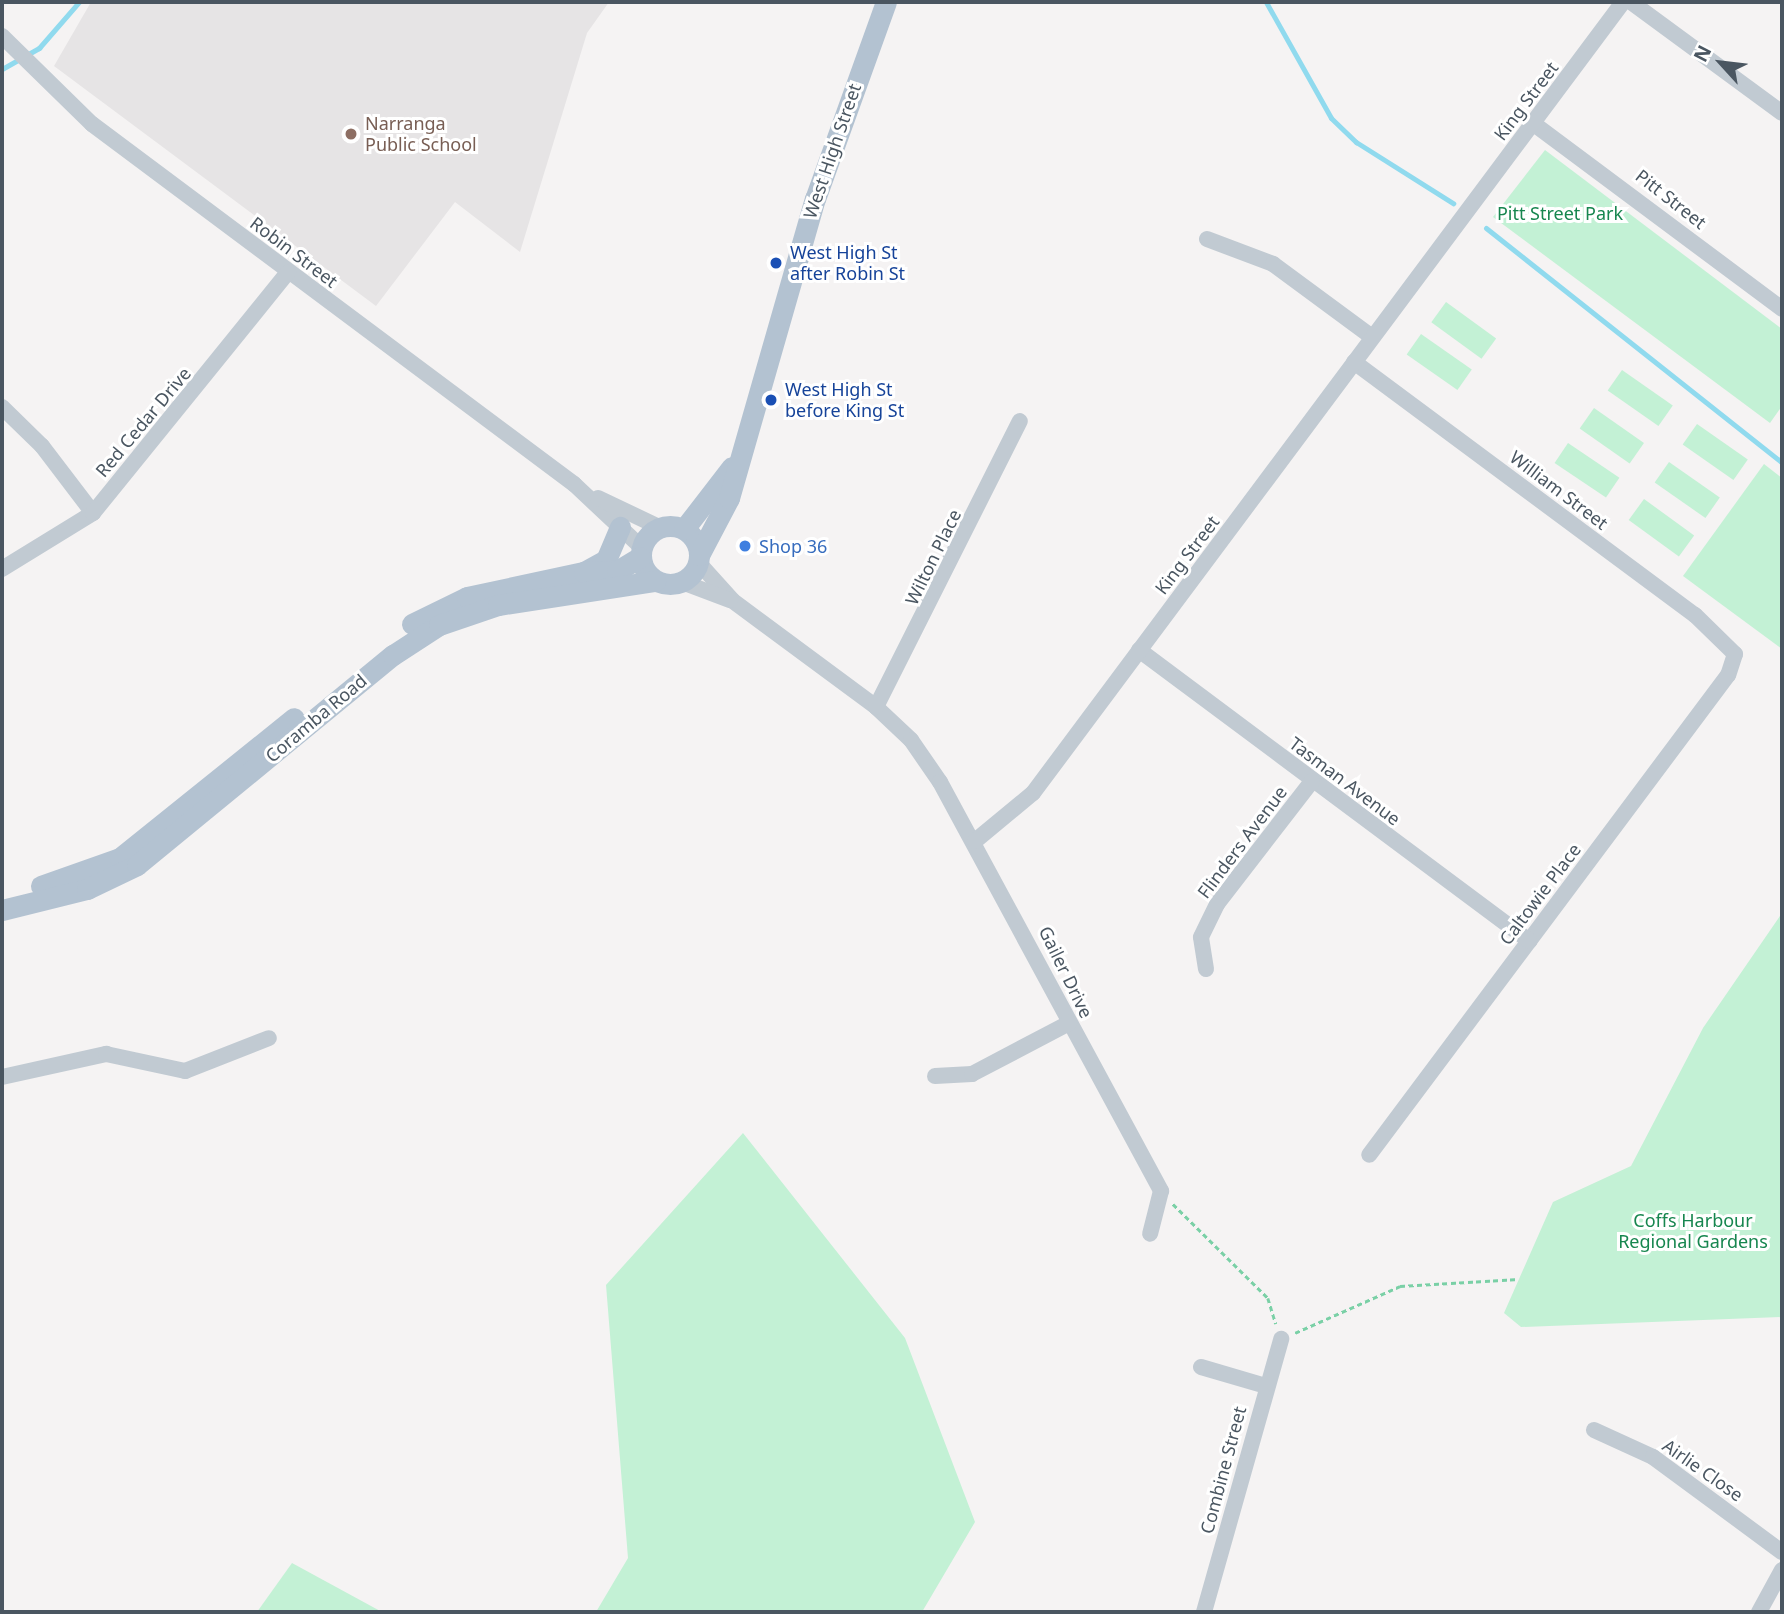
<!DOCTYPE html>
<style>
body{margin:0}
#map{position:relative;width:1784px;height:1614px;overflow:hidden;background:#f5f3f3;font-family:"Noto Sans",sans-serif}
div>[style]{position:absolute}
.education>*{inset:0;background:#e6e4e5}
.green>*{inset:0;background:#c3f1d5;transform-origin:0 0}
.stream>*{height:5px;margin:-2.5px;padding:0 2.5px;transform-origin:2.5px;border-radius:2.5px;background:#90daee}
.path>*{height:2.5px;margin-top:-1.25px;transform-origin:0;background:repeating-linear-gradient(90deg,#7ad0a6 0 5px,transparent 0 8.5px)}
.minor>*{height:16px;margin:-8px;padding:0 8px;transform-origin:8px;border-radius:8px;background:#c1cad2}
.major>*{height:21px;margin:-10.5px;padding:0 10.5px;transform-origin:10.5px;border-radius:10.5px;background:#b3c2d1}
.major>.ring{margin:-10.5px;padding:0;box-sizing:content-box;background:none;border:21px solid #b3c2d1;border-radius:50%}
.dots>*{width:19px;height:19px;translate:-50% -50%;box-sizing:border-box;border:4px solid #fff;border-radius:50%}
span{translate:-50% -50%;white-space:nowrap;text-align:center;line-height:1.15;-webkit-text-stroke:6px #fff;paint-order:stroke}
.street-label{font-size:18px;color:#4a5661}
.education-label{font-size:18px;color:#785e54}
.left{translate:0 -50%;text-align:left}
.park-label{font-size:18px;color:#17864f}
.transit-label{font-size:18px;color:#164399}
.shop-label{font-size:18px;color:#366cbe}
.frame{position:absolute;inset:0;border:4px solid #4a5661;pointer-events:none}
.north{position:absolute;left:1686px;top:28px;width:70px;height:70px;-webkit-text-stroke:5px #fff;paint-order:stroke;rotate:297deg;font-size:19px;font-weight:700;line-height:28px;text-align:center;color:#4a5661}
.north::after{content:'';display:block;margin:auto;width:24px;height:32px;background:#4a5661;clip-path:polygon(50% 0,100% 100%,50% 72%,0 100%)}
</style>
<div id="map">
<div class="education">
<i style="clip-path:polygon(91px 2px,609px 2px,587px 33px,520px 252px,455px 202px,376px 306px,54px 66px)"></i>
</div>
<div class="green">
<i style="clip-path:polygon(1545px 150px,1782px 329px,1782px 406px,1770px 423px,1493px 217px)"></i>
<i style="left:1446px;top:302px;width:62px;height:25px;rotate:36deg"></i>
<i style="left:1421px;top:334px;width:62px;height:25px;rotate:35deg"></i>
<i style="left:1622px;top:370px;width:62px;height:25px;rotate:35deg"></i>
<i style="left:1594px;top:408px;width:61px;height:25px;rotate:35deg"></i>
<i style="left:1697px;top:424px;width:62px;height:25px;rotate:35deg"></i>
<i style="left:1568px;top:443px;width:62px;height:24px;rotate:34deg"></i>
<i style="left:1669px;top:462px;width:62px;height:25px;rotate:35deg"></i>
<i style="clip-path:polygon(1764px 464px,1782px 478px,1782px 649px,1683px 576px)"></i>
<i style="left:1644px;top:499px;width:62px;height:26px;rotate:36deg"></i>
<i style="clip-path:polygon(1782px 913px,1782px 1317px,1521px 1327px,1504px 1313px,1553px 1202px,1631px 1166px,1703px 1028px)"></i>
<i style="clip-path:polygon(743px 1133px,905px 1338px,975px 1522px,922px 1612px,596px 1612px,628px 1558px,606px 1285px)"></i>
<i style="clip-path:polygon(292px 1563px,382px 1612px,257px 1612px)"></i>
</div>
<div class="stream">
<i style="left:1266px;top:2px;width:133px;rotate:60.7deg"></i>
<i style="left:1331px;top:118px;width:35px;rotate:44deg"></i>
<i style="left:1356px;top:142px;width:115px;rotate:32.2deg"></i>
<i style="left:2px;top:69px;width:43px;rotate:-29.6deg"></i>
<i style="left:39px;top:48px;width:61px;rotate:-49deg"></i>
<i style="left:1486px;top:228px;width:378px;rotate:38.4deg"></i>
</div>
<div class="path">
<i style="left:1173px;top:1204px;width:134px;rotate:44.7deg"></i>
<i style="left:1268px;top:1298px;width:27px;rotate:73deg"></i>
<i style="left:1295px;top:1333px;width:115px;rotate:-24.1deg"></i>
<i style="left:1400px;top:1286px;width:119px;rotate:-3.4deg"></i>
</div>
<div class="minor">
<i style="left:1631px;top:2px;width:187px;rotate:36.3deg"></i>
<i style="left:2px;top:36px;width:126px;rotate:44.4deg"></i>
<i style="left:92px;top:124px;width:602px;rotate:36.76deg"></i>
<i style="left:574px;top:484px;width:92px;rotate:43.2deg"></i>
<i style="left:1534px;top:124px;width:309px;rotate:36.7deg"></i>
<i style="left:1207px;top:239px;width:71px;rotate:20.7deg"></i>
<i style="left:1273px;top:264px;width:123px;rotate:36.4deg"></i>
<i style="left:1354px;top:362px;width:425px;rotate:36.6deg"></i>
<i style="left:1695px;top:615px;width:56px;rotate:44.3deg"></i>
<i style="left:1735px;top:654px;width:22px;rotate:108deg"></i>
<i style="left:1728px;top:675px;width:599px;rotate:126.79deg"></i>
<i style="left:2px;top:407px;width:56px;rotate:44.3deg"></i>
<i style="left:42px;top:446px;width:84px;rotate:52.7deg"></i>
<i style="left:598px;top:498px;width:68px;rotate:25.4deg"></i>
<i style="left:698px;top:562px;width:52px;rotate:48.1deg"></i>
<i style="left:733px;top:601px;width:178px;rotate:36.5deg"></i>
<i style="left:876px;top:707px;width:48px;rotate:43.3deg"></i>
<i style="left:911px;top:740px;width:51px;rotate:55.4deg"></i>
<i style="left:940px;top:782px;width:465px;rotate:61.6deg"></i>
<i style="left:1161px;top:1191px;width:44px;rotate:104.3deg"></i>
<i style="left:2px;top:569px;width:107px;rotate:-31.6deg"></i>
<i style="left:93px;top:513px;width:310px;rotate:-51deg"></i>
<i style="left:682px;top:582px;width:51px;rotate:20.6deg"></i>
<i style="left:1139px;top:650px;width:487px;rotate:36.7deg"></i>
<i style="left:876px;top:707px;width:320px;rotate:-63.3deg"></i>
<i style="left:975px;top:841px;width:75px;rotate:-39.6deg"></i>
<i style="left:1033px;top:793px;width:987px;rotate:-53.28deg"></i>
<i style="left:1206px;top:969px;width:32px;rotate:-99deg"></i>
<i style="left:1201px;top:937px;width:37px;rotate:-64deg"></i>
<i style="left:1217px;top:904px;width:155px;rotate:-52.3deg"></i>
<i style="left:935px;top:1076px;width:37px;rotate:-3deg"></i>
<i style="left:972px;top:1074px;width:110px;rotate:-27.7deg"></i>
<i style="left:2px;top:1077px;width:107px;rotate:-12.5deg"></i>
<i style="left:106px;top:1054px;width:81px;rotate:12.1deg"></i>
<i style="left:185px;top:1071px;width:90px;rotate:-21.4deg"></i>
<i style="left:1201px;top:1367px;width:68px;rotate:16.3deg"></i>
<i style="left:1594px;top:1430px;width:65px;rotate:24.6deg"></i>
<i style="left:1653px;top:1457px;width:160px;rotate:36.4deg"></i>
<i style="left:1204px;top:1612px;width:284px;rotate:-74.2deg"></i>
<i style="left:1759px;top:1612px;width:48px;rotate:-61.3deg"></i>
</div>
<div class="major">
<i class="ring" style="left:641px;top:526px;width:37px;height:37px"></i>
<i style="left:684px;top:529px;width:78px;rotate:-52.3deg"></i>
<i style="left:699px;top:555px;width:64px;rotate:-62.2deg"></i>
<i style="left:729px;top:498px;width:311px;rotate:-74deg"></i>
<i style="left:815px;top:199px;width:209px;rotate:-70.2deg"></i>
<i style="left:584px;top:572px;width:25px;rotate:-29deg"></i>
<i style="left:606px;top:560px;width:36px;rotate:-67deg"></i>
<i style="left:412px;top:624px;width:61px;rotate:-26.1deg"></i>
<i style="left:467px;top:597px;width:120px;rotate:-12.1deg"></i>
<i style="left:584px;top:572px;width:33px;rotate:-2deg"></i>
<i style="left:617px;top:571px;width:27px;rotate:-31deg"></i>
<i style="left:41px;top:886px;width:84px;rotate:-19.5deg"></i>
<i style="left:120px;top:858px;width:223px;rotate:-38.8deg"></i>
<i style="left:2px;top:910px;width:88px;rotate:-13.9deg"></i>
<i style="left:87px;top:889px;width:55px;rotate:-25.6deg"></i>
<i style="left:137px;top:865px;width:331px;rotate:-39.4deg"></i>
<i style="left:393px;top:655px;width:55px;rotate:-33.1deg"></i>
<i style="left:439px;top:625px;width:62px;rotate:-18.7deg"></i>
<i style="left:498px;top:605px;width:159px;rotate:-8.7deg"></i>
</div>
<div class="dots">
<i style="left:351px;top:134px;background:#8d6e63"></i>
<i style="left:776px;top:263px;background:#1a4fb4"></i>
<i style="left:771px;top:400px;background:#1a4fb4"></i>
<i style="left:745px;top:546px;background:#3f7fe0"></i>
</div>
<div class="street-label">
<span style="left:1526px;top:101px;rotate:-53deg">King Street</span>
<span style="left:832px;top:151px;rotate:-71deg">West High Street</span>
<span style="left:1671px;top:199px;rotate:38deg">Pitt Street</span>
<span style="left:294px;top:252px;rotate:37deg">Robin Street</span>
<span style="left:143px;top:422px;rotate:-50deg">Red Cedar Drive</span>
<span style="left:1559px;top:490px;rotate:37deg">William Street</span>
<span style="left:1187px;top:555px;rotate:-53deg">King Street</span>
<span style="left:933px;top:557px;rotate:-64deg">Wilton Place</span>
<span style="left:316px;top:718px;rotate:-40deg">Coramba Road</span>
<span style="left:1345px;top:781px;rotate:37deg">Tasman Avenue</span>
<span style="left:1242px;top:842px;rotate:-53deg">Flinders Avenue</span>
<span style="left:1540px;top:894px;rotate:-53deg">Caltowie Place</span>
<span style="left:1066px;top:972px;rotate:64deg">Gailer Drive</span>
<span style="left:1223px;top:1470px;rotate:-75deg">Combine Street</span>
<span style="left:1703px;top:1470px;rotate:35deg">Airlie Close</span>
</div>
<div class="education-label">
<span class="left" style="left:365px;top:134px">Narranga<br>Public School</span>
</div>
<div class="park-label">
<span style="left:1560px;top:213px">Pitt Street Park</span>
<span style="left:1693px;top:1231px">Coffs Harbour<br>Regional Gardens</span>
</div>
<div class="transit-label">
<span class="left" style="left:790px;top:263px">West High St<br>after Robin St</span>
<span class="left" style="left:785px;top:400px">West High St<br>before King St</span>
</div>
<div class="shop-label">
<span class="left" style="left:759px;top:546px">Shop 36</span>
</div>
<div class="frame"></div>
<div class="north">N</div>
</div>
